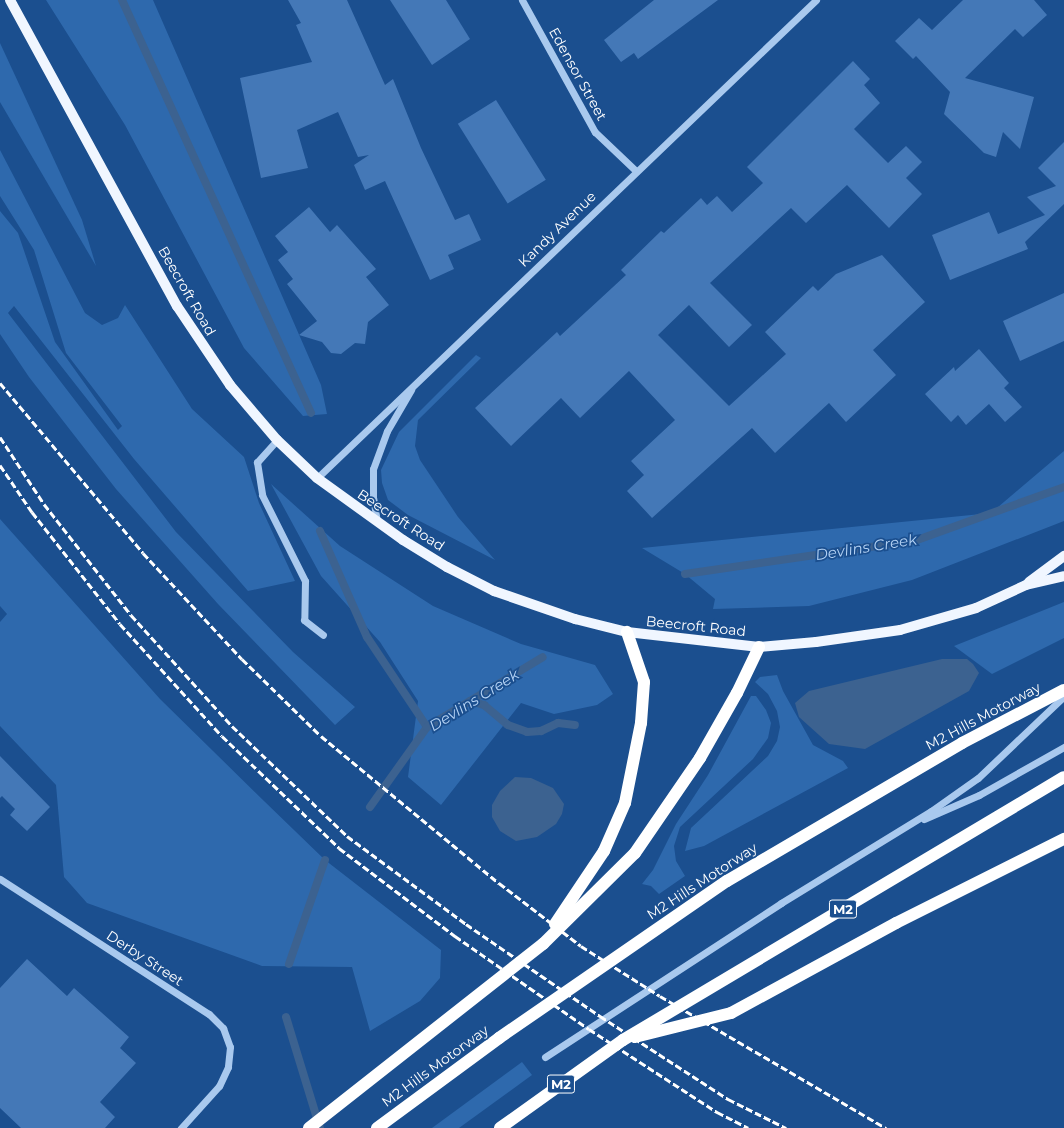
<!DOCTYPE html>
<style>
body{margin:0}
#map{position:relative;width:1064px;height:1128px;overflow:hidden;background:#1b4f8f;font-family:Montserrat,sans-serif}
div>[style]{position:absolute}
.green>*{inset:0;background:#2e69ad}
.water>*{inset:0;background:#3c6290}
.stream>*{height:8px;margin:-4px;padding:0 4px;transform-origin:4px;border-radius:4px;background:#3c6290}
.building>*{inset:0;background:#4478b7;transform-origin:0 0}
.minor>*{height:7px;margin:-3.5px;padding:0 3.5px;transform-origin:3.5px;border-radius:3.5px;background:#a9c9ee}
.major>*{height:10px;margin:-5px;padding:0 5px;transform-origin:5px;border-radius:5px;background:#f0f6ff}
.highway>*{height:12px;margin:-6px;padding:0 6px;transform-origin:6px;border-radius:6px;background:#fff}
.rail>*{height:3px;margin-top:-1.5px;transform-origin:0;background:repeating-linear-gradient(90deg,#fff 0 7px,transparent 0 10px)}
span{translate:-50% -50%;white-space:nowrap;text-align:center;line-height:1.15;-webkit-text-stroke:3.5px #1b4f8f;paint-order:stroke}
.shield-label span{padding:1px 3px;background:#1b4f8f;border:1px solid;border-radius:3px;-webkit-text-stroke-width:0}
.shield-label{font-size:13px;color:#fff;font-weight:700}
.street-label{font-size:14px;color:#fff}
.water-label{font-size:15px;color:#b5d3f5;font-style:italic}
</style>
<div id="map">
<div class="green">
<i style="clip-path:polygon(46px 0,153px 0,321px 385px,327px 414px,303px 416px,244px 348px,125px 125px)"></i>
<i style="clip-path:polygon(0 43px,82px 220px,96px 266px,0 102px)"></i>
<i style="clip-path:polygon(0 150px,85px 313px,102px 325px,118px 318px,125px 305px,192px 409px,244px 457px,259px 503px,295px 581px,248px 591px,134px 459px,14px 306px,8px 313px,176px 532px,293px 652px,355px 707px,335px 725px,218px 604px,116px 489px,29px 377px,0 334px,0 211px,18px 233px,55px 342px,118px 430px,122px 426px,66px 353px,34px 250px,0 196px)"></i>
<i style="clip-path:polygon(476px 355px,481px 358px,418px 420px,415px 446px,420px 460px,458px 517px,495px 560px,408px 515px,388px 500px,382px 483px,381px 470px,399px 432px)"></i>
<i style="clip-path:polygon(1064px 451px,1064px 521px,912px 580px,809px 606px,713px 609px,715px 599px,685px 574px,642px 548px,991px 513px)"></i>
<i style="clip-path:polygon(271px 484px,340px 546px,433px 606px,521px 644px,595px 665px,613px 694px,597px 705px,554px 714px,521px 703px,441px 805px,408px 777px,418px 701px,380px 642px,321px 576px)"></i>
<i style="clip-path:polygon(0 519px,160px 699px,264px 801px,325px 860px,441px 950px,440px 978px,420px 1001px,370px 1031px,352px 967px,262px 966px,87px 903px,64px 877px,56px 785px,0 726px,0 622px,7px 614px,0 606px)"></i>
<i style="clip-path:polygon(1064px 602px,1064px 638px,992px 674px,954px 646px)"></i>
<i style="clip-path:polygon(777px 675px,783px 691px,813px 745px,843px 761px,848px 768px,704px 846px,685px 851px,691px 828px,768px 756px,777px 741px,780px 727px,777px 711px,768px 694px,755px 682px,760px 677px)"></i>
<i style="clip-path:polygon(751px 696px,756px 696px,766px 710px,771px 723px,768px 738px,753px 759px,680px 827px,674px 846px,676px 861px,685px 876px,659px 894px,651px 886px,642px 884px,653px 870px,676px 824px,708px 775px)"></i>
<i style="clip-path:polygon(522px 1062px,532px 1075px,459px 1128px,432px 1128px)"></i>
</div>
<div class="water">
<i style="clip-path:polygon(942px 659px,967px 659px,973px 664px,979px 673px,969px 691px,865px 749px,829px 744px,799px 717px,795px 703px,809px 691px)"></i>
<i style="clip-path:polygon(515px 777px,531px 778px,553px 788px,564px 804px,562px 814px,556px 824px,537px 837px,516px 841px,500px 831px,492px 817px,492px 805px,500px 791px)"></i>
</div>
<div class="stream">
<i style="left:122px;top:0;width:454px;rotate:65.4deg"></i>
<i style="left:320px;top:531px;width:116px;rotate:66.1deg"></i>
<i style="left:367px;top:637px;width:108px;rotate:56.3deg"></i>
<i style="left:685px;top:574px;width:234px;rotate:-8.3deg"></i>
<i style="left:917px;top:540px;width:156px;rotate:-19.8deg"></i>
<i style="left:470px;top:701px;width:15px;rotate:16deg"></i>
<i style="left:484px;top:705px;width:31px;rotate:40deg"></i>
<i style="left:508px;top:725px;width:20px;rotate:20deg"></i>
<i style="left:527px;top:732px;width:14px;rotate:-4deg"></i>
<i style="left:541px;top:731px;width:19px;rotate:-25deg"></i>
<i style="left:558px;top:723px;width:17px;rotate:7deg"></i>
<i style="left:370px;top:807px;width:98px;rotate:-54.5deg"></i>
<i style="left:427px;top:727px;width:135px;rotate:-31.1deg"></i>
<i style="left:289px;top:964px;width:110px;rotate:-70.9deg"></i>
<i style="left:286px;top:1017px;width:116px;rotate:73deg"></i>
</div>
<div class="building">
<i style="clip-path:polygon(288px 0,347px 0,385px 85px,393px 79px,421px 148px,455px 220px,469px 214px,481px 240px,448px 255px,454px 269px,430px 280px,385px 181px,365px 190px,354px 165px,369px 155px,358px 157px,338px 112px,297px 130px,308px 168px,261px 178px,240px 78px,312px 62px,296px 25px,301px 23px)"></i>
<i style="clip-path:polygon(390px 0,446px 0,470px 39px,432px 65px)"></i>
<i style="clip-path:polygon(654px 0,718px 0,638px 59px,634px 53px,621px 62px,604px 40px)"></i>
<i style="clip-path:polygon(963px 0,1034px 0,1047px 15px,1023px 37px,1015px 29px,965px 78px,1034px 97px,1020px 149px,1003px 132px,996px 157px,984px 153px,944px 114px,950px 92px,916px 56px,913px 59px,895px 41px,919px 18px,932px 30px)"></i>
<i style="clip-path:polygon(853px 61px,870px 79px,864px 85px,880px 103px,854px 129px,888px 163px,906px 146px,922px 162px,906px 178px,922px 194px,889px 228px,847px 185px,806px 223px,791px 208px,710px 283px,752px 325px,729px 347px,689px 305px,658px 335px,729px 406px,786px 354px,765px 332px,813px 286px,818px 291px,836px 274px,882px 255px,925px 302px,873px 350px,896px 375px,846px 422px,829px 403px,775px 453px,752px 428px,652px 518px,627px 491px,644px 475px,631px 461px,675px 420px,629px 371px,580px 418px,561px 398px,511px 446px,475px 408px,557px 332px,560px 336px,626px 275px,621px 270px,661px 231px,664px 233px,701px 198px,707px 205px,717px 196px,732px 212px,763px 183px,747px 167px)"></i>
<i style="left:496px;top:100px;width:94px;height:45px;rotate:58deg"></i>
<i style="clip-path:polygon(1064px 142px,1064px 204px,1025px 242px,1028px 249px,950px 280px,932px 235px,989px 212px,998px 234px,1045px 215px,1027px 197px,1056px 186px,1038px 168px)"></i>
<i style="clip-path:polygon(309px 207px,330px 232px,337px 225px,376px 269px,366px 277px,389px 305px,368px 322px,365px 344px,355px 343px,341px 354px,331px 353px,322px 342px,299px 335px,317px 321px,287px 284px,293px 279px,278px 260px,288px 252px,275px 236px)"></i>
<i style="clip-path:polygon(1064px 293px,1064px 341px,1020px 361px,1003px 321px)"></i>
<i style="clip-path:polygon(979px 349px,1009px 383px,1004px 388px,1022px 407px,1005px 422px,989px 404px,966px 425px,958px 415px,951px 422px,925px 394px,954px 367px,955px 371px)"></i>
<i style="clip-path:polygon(0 756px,50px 807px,27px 831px,10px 815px,15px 809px,2px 796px,0 798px)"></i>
<i style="clip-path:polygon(27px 959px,67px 996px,74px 988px,129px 1037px,120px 1048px,136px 1063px,100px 1102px,115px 1117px,105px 1128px,21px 1128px,0 1108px,0 988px)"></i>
</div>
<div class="minor">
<i style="left:522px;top:0;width:151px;rotate:61.1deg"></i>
<i style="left:595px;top:132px;width:57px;rotate:43.6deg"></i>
<i style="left:277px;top:440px;width:30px;rotate:132deg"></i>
<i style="left:257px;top:462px;width:33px;rotate:81deg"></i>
<i style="left:262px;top:495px;width:96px;rotate:63.4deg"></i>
<i style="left:305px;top:581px;width:39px;rotate:91deg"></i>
<i style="left:304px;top:620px;width:24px;rotate:38deg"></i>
<i style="left:317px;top:478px;width:691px;rotate:-43.77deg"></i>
<i style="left:377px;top:522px;width:24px;rotate:-99deg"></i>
<i style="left:373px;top:498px;width:29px;rotate:-90deg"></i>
<i style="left:373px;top:469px;width:40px;rotate:-69.8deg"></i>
<i style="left:387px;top:431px;width:48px;rotate:-59.7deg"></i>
<i style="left:924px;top:819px;width:60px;rotate:-23.6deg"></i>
<i style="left:979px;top:795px;width:98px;rotate:-29.5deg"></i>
<i style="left:0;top:879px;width:249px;rotate:32.9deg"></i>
<i style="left:209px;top:1014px;width:20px;rotate:45deg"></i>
<i style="left:223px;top:1028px;width:20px;rotate:70deg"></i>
<i style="left:230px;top:1047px;width:20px;rotate:96deg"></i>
<i style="left:228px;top:1067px;width:21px;rotate:115deg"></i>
<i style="left:219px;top:1086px;width:57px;rotate:132.1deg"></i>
<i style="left:545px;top:1057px;width:282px;rotate:-33.1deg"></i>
<i style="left:781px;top:903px;width:176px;rotate:-31.5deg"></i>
<i style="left:931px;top:811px;width:57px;rotate:-35.1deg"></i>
<i style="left:978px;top:778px;width:119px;rotate:-43.6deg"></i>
</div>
<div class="major">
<i style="left:10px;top:0;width:349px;rotate:61.4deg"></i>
<i style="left:177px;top:306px;width:95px;rotate:56.1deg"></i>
<i style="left:230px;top:385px;width:72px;rotate:49.5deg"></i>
<i style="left:277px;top:440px;width:55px;rotate:43.5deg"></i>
<i style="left:317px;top:478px;width:106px;rotate:35.8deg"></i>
<i style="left:403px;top:540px;width:52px;rotate:31.5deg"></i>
<i style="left:447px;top:567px;width:53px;rotate:27.1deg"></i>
<i style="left:494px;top:591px;width:86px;rotate:19.1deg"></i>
<i style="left:575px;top:619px;width:54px;rotate:14deg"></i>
<i style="left:627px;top:632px;width:133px;rotate:6.5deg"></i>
<i style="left:759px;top:647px;width:57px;rotate:-5deg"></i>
<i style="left:816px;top:642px;width:85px;rotate:-8.1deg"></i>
<i style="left:900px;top:630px;width:79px;rotate:-16.1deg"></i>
<i style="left:976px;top:608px;width:55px;rotate:-24.7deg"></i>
<i style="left:1026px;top:585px;width:39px;rotate:-13deg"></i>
<i style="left:1029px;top:582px;width:44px;rotate:-36.6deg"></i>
</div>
<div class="highway">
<i style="left:555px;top:924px;width:88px;rotate:-56.1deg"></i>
<i style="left:604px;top:851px;width:52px;rotate:-66.4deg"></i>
<i style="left:625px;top:803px;width:82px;rotate:-78.7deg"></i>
<i style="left:641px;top:723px;width:41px;rotate:-85.8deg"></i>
<i style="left:644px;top:682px;width:53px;rotate:-108.8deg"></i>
<i style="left:635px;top:1037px;width:99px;rotate:-14deg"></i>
<i style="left:731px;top:1013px;width:188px;rotate:-28.6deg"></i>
<i style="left:896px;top:923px;width:188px;rotate:-26.6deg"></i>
<i style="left:309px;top:1128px;width:298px;rotate:-38.2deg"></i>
<i style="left:543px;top:944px;width:129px;rotate:-44.7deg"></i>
<i style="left:635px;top:853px;width:115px;rotate:-55.6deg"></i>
<i style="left:700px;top:758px;width:75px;rotate:-60.4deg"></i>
<i style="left:737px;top:693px;width:51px;rotate:-64.4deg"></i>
<i style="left:377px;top:1128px;width:152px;rotate:-36.4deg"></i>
<i style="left:499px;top:1038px;width:277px;rotate:-34.6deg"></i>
<i style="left:727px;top:881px;width:273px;rotate:-30.4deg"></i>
<i style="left:962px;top:743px;width:115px;rotate:-27.5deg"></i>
<i style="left:500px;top:1128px;width:151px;rotate:-35.6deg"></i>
<i style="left:623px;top:1040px;width:513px;rotate:-30.81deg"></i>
</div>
<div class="rail">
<i style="left:0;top:383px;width:222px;rotate:49.9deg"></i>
<i style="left:143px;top:553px;width:145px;rotate:47deg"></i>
<i style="left:242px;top:659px;width:110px;rotate:44.3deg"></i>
<i style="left:321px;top:736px;width:231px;rotate:39.6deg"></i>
<i style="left:499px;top:883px;width:103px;rotate:37.5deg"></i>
<i style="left:581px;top:946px;width:93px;rotate:32.3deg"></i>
<i style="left:660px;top:996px;width:262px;rotate:30.3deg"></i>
<i style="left:0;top:437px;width:80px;rotate:56.7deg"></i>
<i style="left:44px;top:504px;width:141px;rotate:51.9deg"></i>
<i style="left:131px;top:615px;width:150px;rotate:47.7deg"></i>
<i style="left:232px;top:726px;width:159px;rotate:43.7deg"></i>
<i style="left:347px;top:836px;width:148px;rotate:36.5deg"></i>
<i style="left:466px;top:924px;width:163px;rotate:34.5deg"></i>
<i style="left:600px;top:1016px;width:153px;rotate:33deg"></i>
<i style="left:728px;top:1099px;width:65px;rotate:26.6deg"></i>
<i style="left:0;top:465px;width:57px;rotate:55.8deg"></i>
<i style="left:32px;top:512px;width:142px;rotate:51.8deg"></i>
<i style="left:120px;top:624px;width:151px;rotate:47.7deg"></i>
<i style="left:222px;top:736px;width:162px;rotate:43.7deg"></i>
<i style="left:339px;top:848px;width:146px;rotate:37.2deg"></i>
<i style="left:455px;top:936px;width:163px;rotate:34.8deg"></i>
<i style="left:589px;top:1029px;width:153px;rotate:33deg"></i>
<i style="left:717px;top:1112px;width:35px;rotate:27deg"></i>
</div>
<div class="shield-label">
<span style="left:843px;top:909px">M2</span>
<span style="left:561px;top:1084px">M2</span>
</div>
<div class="street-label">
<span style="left:578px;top:74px;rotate:61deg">Edensor Street</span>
<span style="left:557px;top:229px;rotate:-44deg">Kandy Avenue</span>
<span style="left:187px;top:291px;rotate:60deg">Beecroft Road</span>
<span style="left:401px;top:520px;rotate:33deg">Beecroft Road</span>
<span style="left:696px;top:626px;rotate:6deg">Beecroft Road</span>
<span style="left:983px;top:716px;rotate:-28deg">M2 Hills Motorway</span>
<span style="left:702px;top:881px;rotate:-33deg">M2 Hills Motorway</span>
<span style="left:145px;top:958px;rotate:33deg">Derby Street</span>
<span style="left:435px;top:1066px;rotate:-36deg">M2 Hills Motorway</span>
</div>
<div class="water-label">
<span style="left:866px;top:547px;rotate:-9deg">Devlins Creek</span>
<span style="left:474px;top:700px;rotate:-32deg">Devlins Creek</span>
</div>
</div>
